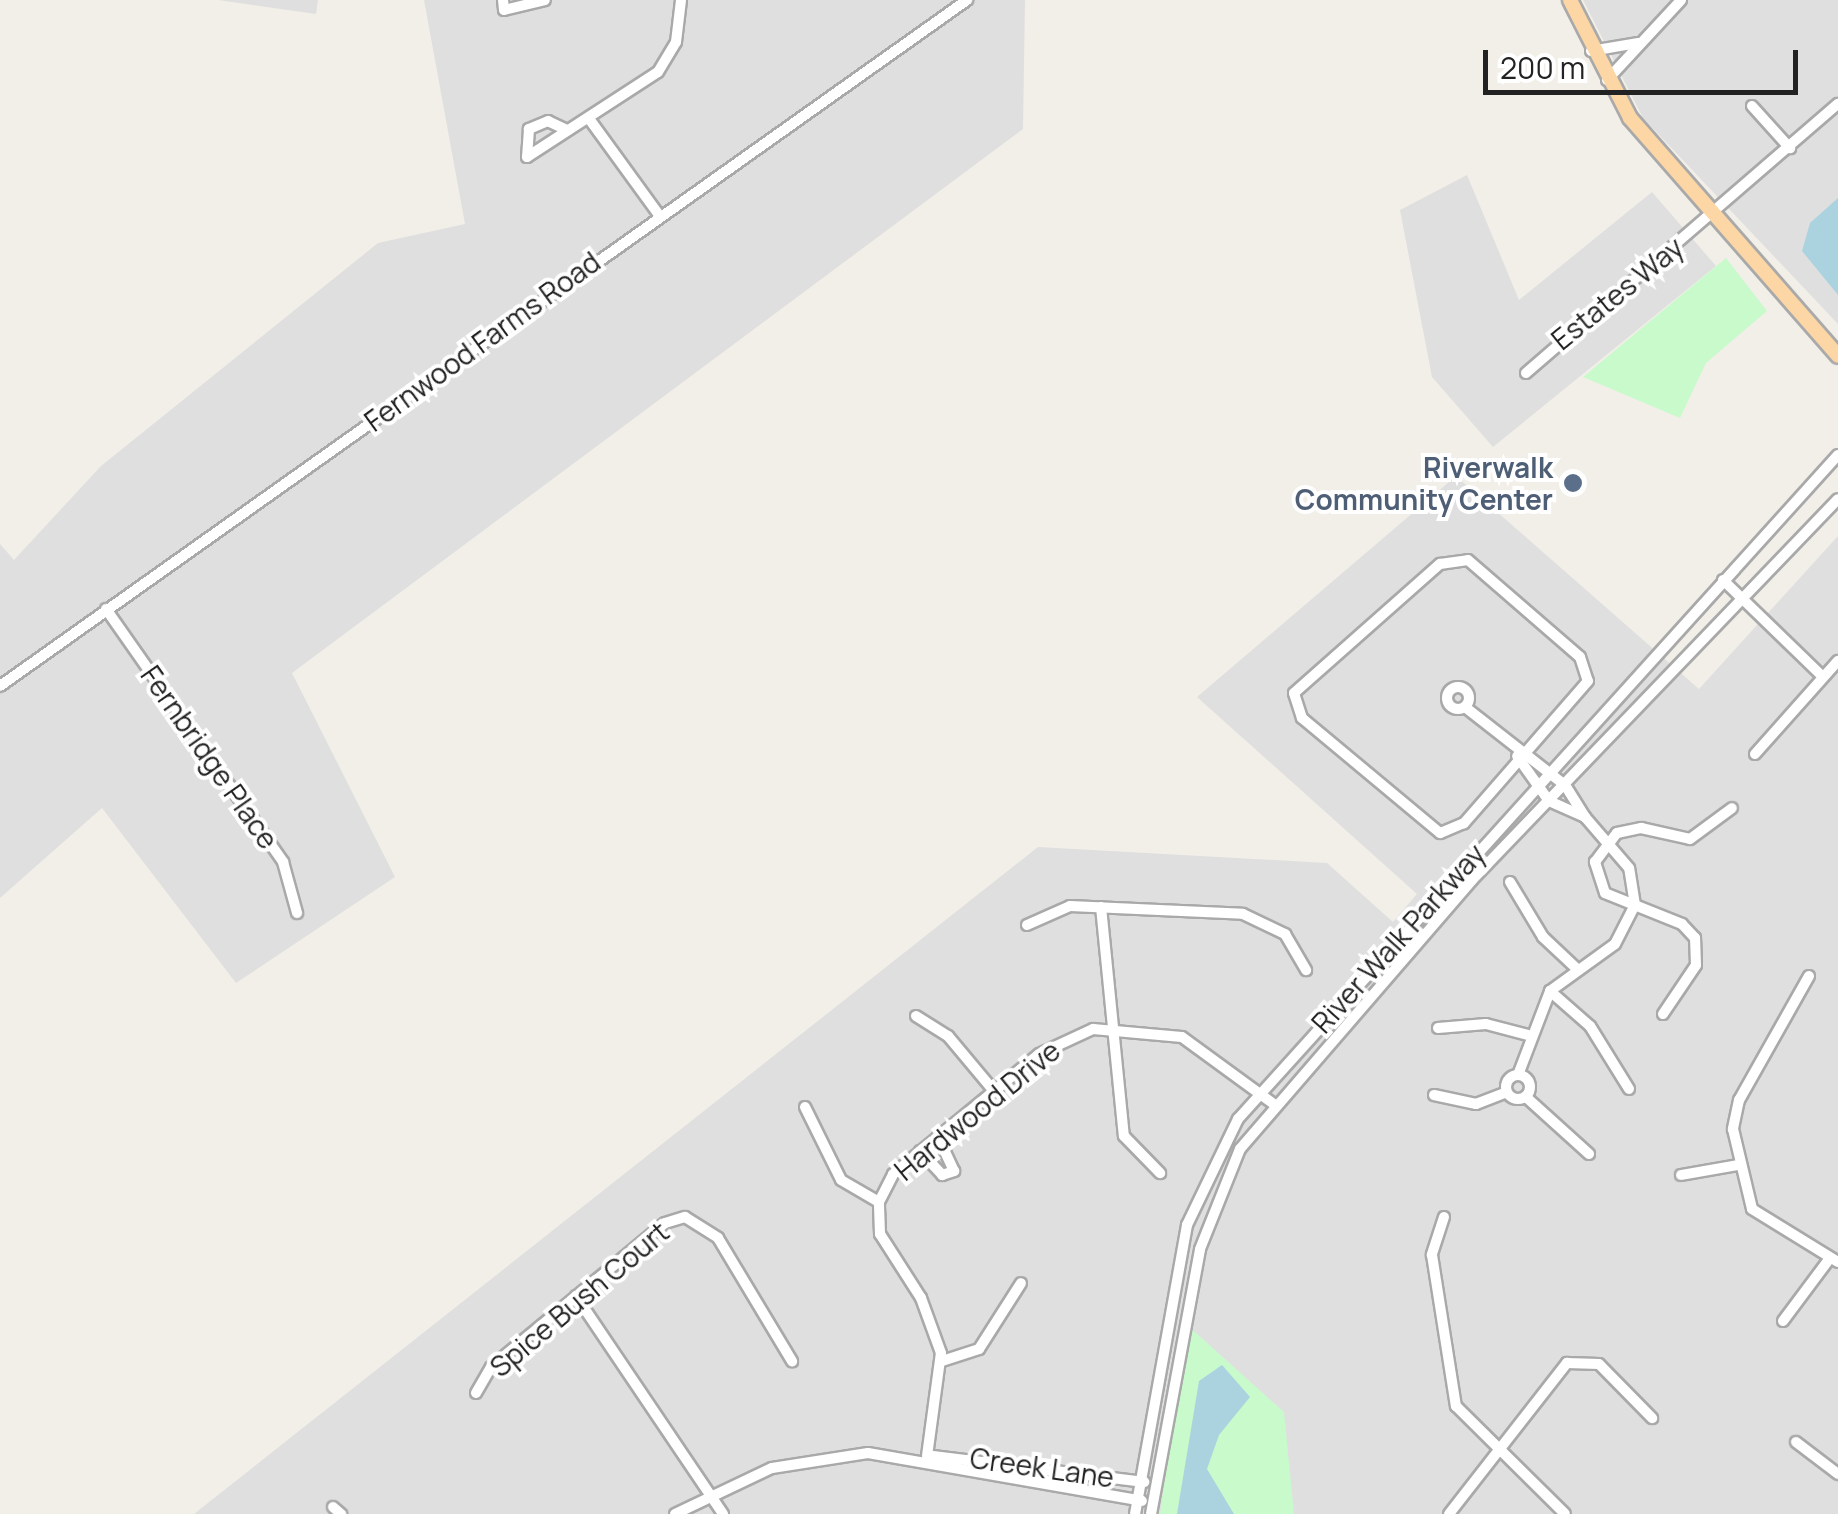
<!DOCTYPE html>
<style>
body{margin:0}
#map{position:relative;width:1838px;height:1514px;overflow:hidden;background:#f2efe9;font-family:Manrope,sans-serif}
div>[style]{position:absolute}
.residential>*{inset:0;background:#e0dfdf}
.park>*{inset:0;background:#c8facc}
.water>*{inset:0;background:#aad3df}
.roads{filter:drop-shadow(2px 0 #a9a9a9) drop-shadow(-2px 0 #a9a9a9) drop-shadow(0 2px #a9a9a9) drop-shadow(0 -2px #a9a9a9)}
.minor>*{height:10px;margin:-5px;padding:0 5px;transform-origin:5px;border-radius:5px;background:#fff}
.minor>.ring{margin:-5px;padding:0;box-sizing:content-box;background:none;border:10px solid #fff;border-radius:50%}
.major>*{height:14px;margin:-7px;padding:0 7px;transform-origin:7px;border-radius:7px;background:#fcd6a4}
.dots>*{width:28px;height:28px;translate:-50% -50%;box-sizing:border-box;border:5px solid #fff;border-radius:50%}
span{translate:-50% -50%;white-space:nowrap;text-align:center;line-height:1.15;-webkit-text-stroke:8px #fff;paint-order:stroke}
.street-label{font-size:28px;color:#222}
.service-label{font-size:28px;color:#4e5e75;font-weight:700}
.right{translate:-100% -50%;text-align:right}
.scale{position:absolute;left:1483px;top:50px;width:315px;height:45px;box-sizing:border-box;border:5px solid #222;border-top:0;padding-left:12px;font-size:30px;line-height:35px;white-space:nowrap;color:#222;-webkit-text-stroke:8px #fff;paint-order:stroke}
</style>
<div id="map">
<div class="residential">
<i style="clip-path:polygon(218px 0,318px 0,316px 14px)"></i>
<i style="clip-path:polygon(424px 0,1025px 0,1023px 129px,292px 673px,395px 877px,236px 983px,102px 808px,0 898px,0 544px,14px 560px,101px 466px,378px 243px,465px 224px)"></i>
<i style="clip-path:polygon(1583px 0,1838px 0,1838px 324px,1643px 118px)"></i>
<i style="clip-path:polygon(1467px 175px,1519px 300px,1652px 192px,1716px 266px,1493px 447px,1432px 377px,1400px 210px)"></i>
<i style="clip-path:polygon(1456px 476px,1699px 689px,1838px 536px,1838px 1514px,194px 1514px,1038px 847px,1327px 863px,1393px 922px,1417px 894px,1197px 697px)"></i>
</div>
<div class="park">
<i style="clip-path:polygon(1726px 258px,1767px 311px,1706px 363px,1680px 418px,1583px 377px)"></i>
<i style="clip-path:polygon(1186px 1324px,1284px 1412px,1294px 1514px,1160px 1514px)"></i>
</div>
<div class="water">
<i style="clip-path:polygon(1838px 198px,1838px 295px,1802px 251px,1810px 223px)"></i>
<i style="clip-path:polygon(1222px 1365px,1250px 1397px,1219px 1435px,1207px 1469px,1234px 1514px,1177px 1514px,1199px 1381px)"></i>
</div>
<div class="roads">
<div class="minor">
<i style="left:503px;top:0;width:10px;rotate:84deg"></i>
<i style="left:504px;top:10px;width:42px;rotate:-13.7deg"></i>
<i style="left:1591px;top:51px;width:48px;rotate:-9.7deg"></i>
<i style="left:1607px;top:80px;width:109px;rotate:-47.2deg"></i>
<i style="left:1752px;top:106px;width:57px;rotate:47.9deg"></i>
<i style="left:590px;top:120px;width:117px;rotate:54deg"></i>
<i style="left:567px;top:130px;width:21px;rotate:-155deg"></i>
<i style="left:548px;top:121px;width:21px;rotate:157deg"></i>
<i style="left:529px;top:129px;width:28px;rotate:94deg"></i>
<i style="left:527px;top:157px;width:156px;rotate:-33deg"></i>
<i style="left:658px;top:72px;width:35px;rotate:-59deg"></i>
<i style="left:676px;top:42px;width:42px;rotate:-83.2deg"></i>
<i style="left:1526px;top:373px;width:412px;rotate:-40.8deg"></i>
<i style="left:1468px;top:560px;width:148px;rotate:40.9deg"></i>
<i style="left:1580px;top:657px;width:25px;rotate:72deg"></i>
<i style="left:1588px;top:681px;width:189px;rotate:131.1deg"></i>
<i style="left:1464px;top:823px;width:26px;rotate:157deg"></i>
<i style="left:1440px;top:833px;width:180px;rotate:-140.2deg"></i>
<i style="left:1302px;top:718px;width:26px;rotate:-108deg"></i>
<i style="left:1294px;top:693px;width:195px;rotate:-41.5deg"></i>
<i style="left:1440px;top:564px;width:28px;rotate:-8deg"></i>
<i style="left:1723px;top:580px;width:139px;rotate:44.1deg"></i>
<i style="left:106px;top:609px;width:309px;rotate:55deg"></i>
<i style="left:283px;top:862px;width:53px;rotate:74.6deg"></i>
<i style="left:0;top:686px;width:1186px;rotate:-35.35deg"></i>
<i class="ring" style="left:1447px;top:687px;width:12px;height:12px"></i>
<i style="left:1465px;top:707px;width:127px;rotate:38deg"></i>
<i style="left:1565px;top:785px;width:38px;rotate:58deg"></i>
<i style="left:1585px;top:817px;width:39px;rotate:-156deg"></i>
<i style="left:1549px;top:801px;width:55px;rotate:-125.4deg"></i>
<i style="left:1755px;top:754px;width:125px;rotate:-48.3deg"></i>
<i style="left:1510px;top:882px;width:64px;rotate:59deg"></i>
<i style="left:1543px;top:937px;width:47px;rotate:43.3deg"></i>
<i style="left:1101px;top:907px;width:230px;rotate:84.3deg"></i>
<i style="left:1124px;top:1136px;width:52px;rotate:45.8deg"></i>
<i style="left:1027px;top:925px;width:47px;rotate:-23.8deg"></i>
<i style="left:1070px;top:906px;width:173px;rotate:2.6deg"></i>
<i style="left:1243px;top:914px;width:47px;rotate:25.5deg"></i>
<i style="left:1285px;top:934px;width:42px;rotate:59.7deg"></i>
<i style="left:1809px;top:976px;width:142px;rotate:119.4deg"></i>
<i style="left:1739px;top:1100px;width:30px;rotate:102deg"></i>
<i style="left:1733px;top:1129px;width:82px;rotate:76.6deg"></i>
<i style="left:1752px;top:1209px;width:101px;rotate:31.6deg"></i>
<i style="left:1550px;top:991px;width:53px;rotate:41.2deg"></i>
<i style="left:1590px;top:1026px;width:74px;rotate:58.2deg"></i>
<i style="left:1663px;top:1014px;width:59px;rotate:-56deg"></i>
<i style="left:1696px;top:965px;width:27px;rotate:-92deg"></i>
<i style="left:1695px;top:938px;width:19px;rotate:-133deg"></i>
<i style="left:1682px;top:924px;width:83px;rotate:-158.1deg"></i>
<i style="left:1605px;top:893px;width:33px;rotate:-108deg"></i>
<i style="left:1595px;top:862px;width:36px;rotate:-53deg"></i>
<i style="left:1617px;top:833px;width:25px;rotate:-12deg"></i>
<i style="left:1641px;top:828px;width:50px;rotate:12.7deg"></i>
<i style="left:1690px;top:839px;width:52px;rotate:-36.4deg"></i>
<i style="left:916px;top:1016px;width:38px;rotate:32deg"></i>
<i style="left:948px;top:1036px;width:72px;rotate:50.1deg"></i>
<i style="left:1438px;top:1028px;width:48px;rotate:-4.8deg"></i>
<i style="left:1486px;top:1024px;width:43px;rotate:14.7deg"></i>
<i class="ring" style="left:1506px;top:1075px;width:14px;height:14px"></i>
<i style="left:1518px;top:1075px;width:90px;rotate:-69.1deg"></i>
<i style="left:1550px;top:991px;width:80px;rotate:-35.9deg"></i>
<i style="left:1615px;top:944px;width:44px;rotate:-62.9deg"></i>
<i style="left:1635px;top:905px;width:37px;rotate:-99deg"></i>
<i style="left:1629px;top:868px;width:67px;rotate:-130.8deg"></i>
<i style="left:1434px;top:1095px;width:43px;rotate:12.1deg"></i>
<i style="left:1476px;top:1104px;width:33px;rotate:-21deg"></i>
<i style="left:1526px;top:1097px;width:85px;rotate:42.1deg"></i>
<i style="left:805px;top:1107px;width:81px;rotate:63.7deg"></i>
<i style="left:841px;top:1180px;width:44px;rotate:30.1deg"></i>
<i style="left:920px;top:1151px;width:33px;rotate:47deg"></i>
<i style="left:942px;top:1175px;width:13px;rotate:-18deg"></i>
<i style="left:954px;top:1171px;width:38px;rotate:-115deg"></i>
<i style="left:1681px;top:1175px;width:58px;rotate:-10deg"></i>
<i style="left:1444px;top:1217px;width:40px;rotate:108deg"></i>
<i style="left:1432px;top:1255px;width:153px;rotate:81deg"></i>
<i style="left:1456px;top:1406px;width:153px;rotate:44.7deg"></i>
<i style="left:576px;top:1296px;width:263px;rotate:56deg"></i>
<i style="left:1783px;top:1321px;width:79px;rotate:-53.3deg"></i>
<i style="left:942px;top:1361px;width:39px;rotate:-18deg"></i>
<i style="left:979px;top:1349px;width:78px;rotate:-57.5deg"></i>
<i style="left:476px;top:1393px;width:30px;rotate:-60deg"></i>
<i style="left:491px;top:1367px;width:226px;rotate:-39.6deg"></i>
<i style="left:665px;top:1223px;width:21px;rotate:-17deg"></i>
<i style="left:685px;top:1217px;width:39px;rotate:32deg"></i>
<i style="left:718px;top:1238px;width:144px;rotate:59deg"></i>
<i style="left:1796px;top:1442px;width:53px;rotate:37.3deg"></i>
<i style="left:927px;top:1456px;width:104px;rotate:-82.3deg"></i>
<i style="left:941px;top:1353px;width:59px;rotate:-110deg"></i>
<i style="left:921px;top:1298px;width:76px;rotate:-122.6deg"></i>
<i style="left:880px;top:1234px;width:32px;rotate:-92deg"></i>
<i style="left:879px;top:1202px;width:31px;rotate:-63deg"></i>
<i style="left:893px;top:1174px;width:189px;rotate:-39.4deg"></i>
<i style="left:1039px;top:1054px;width:60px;rotate:-24.8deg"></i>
<i style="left:1093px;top:1029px;width:89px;rotate:5.1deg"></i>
<i style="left:1182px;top:1037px;width:114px;rotate:36.1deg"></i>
<i style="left:933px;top:1456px;width:213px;rotate:7deg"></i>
<i style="left:333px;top:1507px;width:11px;rotate:41deg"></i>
<i style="left:675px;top:1514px;width:107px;rotate:-25.4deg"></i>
<i style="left:772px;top:1468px;width:97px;rotate:-8.9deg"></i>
<i style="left:868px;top:1453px;width:278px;rotate:9.9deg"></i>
<i style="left:1135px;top:1514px;width:294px;rotate:-79.8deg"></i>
<i style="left:1187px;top:1225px;width:118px;rotate:-64.3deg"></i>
<i style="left:1238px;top:1119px;width:895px;rotate:-47.9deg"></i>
<i style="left:1151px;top:1514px;width:269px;rotate:-79.5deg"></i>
<i style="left:1200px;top:1249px;width:108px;rotate:-68.2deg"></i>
<i style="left:1240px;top:1149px;width:355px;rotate:-49.2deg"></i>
<i style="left:1472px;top:880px;width:528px;rotate:-46.15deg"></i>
<i style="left:1449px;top:1514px;width:192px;rotate:-52deg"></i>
<i style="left:1567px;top:1363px;width:32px;rotate:2deg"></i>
<i style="left:1599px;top:1364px;width:76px;rotate:45.5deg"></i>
</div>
<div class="major">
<i style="left:1570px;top:0;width:132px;rotate:63deg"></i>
<i style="left:1630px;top:118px;width:316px;rotate:48.8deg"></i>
</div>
</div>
<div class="dots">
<i style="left:1573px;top:483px;background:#5c6f8a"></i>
</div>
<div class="street-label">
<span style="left:1617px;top:293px;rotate:-39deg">Estates Way</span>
<span style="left:482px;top:341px;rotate:-36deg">Fernwood Farms Road</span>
<span style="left:210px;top:757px;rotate:55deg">Fernbridge Place</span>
<span style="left:1398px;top:938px;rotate:-48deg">River Walk Parkway</span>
<span style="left:977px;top:1110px;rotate:-39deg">Hardwood Drive</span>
<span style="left:579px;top:1299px;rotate:-40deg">Spice Bush Court</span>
<span style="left:1042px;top:1467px;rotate:8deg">Creek Lane</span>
</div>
<div class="service-label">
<span class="right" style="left:1553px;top:483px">Riverwalk<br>Community Center</span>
</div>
<div class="scale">200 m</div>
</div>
